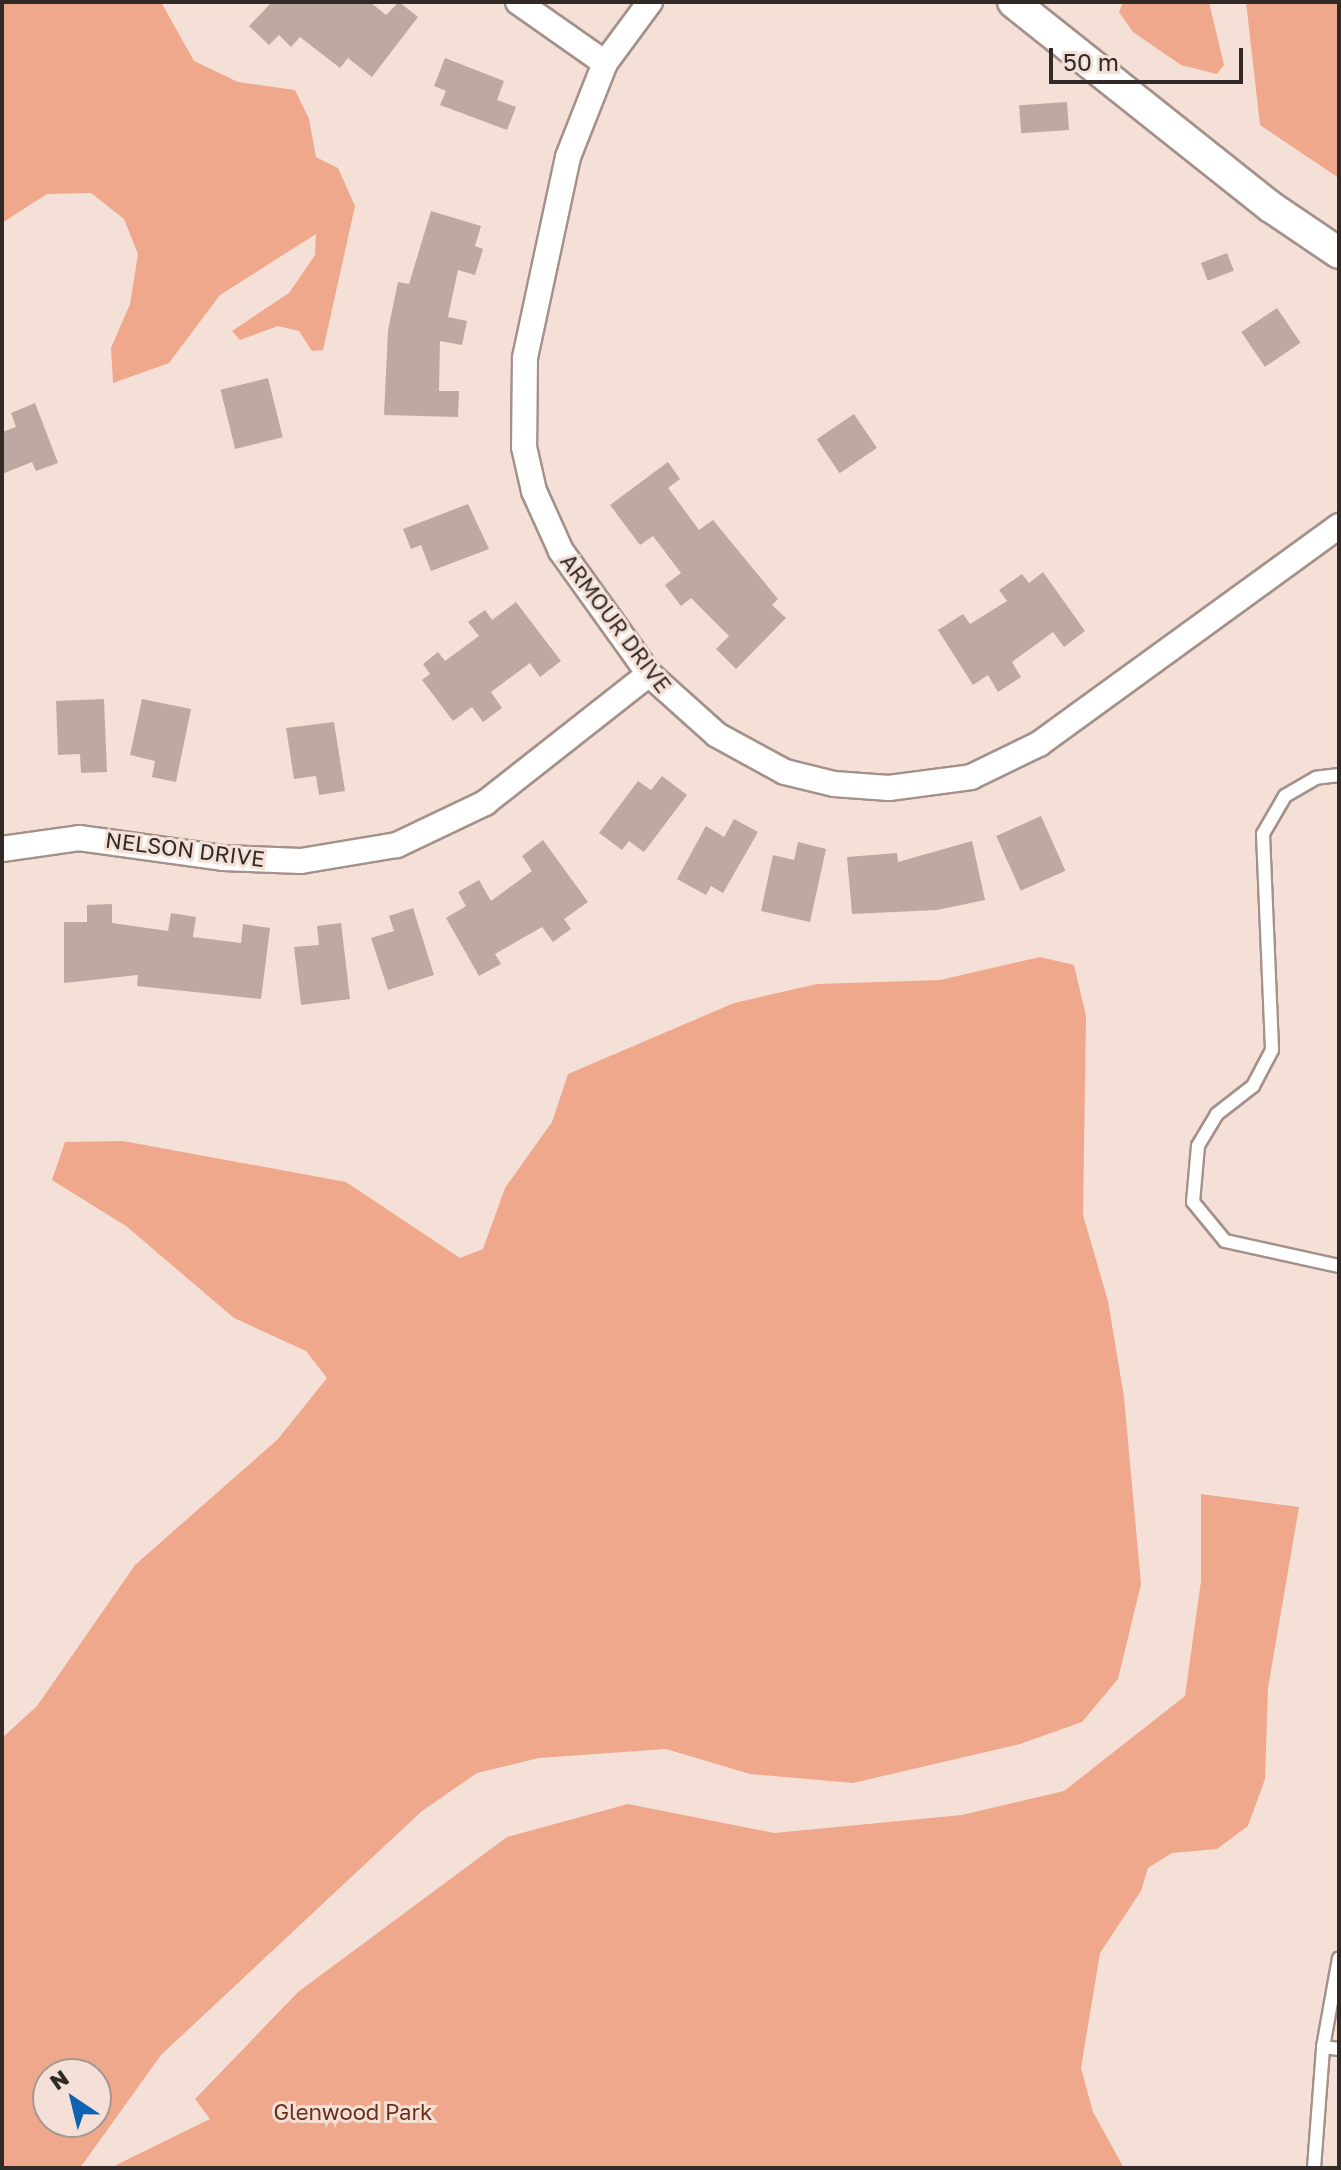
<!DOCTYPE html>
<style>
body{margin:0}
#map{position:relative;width:1341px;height:2170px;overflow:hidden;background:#f4e0d7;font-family:"Golos Text",sans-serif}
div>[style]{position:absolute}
.green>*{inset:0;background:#efa88c}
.building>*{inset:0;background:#bda9a2;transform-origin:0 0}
.roads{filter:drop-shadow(2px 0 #a4918a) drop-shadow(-2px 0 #a4918a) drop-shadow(0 2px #a4918a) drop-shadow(0 -2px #a4918a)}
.service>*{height:12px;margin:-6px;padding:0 6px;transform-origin:6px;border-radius:6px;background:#fff}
.minor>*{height:24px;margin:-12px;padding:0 12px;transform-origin:12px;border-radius:12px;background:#fff}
.tertiary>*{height:30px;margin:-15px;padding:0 15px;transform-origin:15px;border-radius:15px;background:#fff}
span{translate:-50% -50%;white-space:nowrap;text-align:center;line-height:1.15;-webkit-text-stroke:6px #f4e0d7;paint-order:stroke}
.street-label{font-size:22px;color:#322a27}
.park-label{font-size:22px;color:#6a3017}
.frame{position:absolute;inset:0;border:4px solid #322a27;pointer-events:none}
.north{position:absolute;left:32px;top:2058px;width:80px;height:80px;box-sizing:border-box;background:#f4e0d7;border:2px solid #a69791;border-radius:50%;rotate:325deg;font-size:22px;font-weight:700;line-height:32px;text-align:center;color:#322a27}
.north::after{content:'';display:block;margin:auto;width:28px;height:36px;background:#0e63b1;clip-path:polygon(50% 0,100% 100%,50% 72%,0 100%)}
.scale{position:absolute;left:1049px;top:48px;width:194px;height:36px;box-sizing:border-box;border:4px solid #322a27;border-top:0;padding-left:10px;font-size:24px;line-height:28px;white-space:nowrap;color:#322a27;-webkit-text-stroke:6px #f4e0d7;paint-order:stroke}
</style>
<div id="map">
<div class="green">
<i style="clip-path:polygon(2px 2px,161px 2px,194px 61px,238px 82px,295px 90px,309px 119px,316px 157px,338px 168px,355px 206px,323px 350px,312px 351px,299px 331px,278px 326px,240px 340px,232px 331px,289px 293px,315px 255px,316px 234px,220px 295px,169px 363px,113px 383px,111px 348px,130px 304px,138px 254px,124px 219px,91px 193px,47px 194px,2px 223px)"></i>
<i style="clip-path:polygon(1123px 2px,1209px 2px,1224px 65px,1217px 74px,1181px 65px,1133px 32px,1119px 12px)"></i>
<i style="clip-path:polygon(1246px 2px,1339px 2px,1339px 178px,1260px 125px)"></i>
<i style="clip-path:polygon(evenodd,1040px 957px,1074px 965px,1086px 1016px,1083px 1215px,1108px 1301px,1124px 1397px,1141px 1584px,1118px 1679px,1082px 1722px,1020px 1744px,853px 1783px,750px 1774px,666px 1749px,539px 1758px,477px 1773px,422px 1811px,161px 2055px,80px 2168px,2px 2168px,2px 1738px,37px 1706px,135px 1565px,278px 1439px,327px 1378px,306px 1351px,234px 1318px,126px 1226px,52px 1180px,65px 1142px,123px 1141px,346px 1182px,460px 1258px,483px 1249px,505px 1188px,552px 1122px,568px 1074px,734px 1003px,817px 984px,940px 980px,1040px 957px,96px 2074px,96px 2122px,48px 2122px,48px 2074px,96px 2074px)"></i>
<i style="clip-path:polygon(1201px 1494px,1299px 1507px,1268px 1688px,1265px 1779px,1248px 1826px,1217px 1849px,1172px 1853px,1148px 1868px,1141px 1891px,1100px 1953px,1081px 2068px,1093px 2112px,1124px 2168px,110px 2168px,210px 2119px,195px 2099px,298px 1992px,507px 1837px,628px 1804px,774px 1833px,962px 1815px,1064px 1791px,1185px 1696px,1201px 1581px)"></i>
</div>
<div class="building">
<i style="clip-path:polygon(272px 2px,370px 2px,386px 15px,399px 2px,418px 17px,372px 77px,348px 58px,340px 68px,300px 37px,291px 47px,279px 35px,269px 45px,249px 26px)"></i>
<i style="clip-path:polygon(445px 58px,504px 81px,497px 100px,516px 107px,507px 130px,440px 105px,446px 91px,434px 86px)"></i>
<i style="left:1067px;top:102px;width:28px;height:48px;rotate:86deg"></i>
<i style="clip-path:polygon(431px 211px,481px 226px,475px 246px,483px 249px,475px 275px,458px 270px,448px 317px,467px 321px,462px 345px,440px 341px,439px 391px,459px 391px,458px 417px,384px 415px,388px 330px,398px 282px,409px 284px)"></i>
<i style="left:1227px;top:253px;width:19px;height:28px;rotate:69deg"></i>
<i style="left:1277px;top:308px;width:42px;height:43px;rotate:56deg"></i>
<i style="left:268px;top:378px;width:61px;height:49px;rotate:76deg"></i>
<i style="clip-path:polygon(35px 403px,58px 463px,36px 471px,32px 462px,2px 474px,2px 432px,16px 427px,11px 413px)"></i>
<i style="left:854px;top:414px;width:41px;height:45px;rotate:56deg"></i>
<i style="clip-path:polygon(668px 462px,680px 479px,668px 488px,699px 530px,713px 520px,778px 599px,772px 605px,786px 618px,736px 669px,716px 649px,729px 636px,691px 598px,681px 606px,665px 585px,681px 573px,653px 536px,640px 545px,610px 505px)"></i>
<i style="clip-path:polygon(468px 504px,489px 549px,431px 571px,421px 545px,411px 549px,403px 529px)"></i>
<i style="clip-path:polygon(1043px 572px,1085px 631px,1064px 647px,1053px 632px,1012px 662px,1021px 677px,998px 692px,988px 675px,973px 685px,938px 630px,963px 614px,970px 624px,1007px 601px,999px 590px,1022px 574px,1029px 583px)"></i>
<i style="clip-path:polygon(516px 602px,561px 661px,540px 677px,530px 663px,491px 692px,502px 708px,483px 722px,472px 707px,453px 721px,422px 680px,430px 674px,423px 664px,438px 652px,445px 661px,479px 636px,468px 622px,485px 610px,492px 620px)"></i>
<i style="clip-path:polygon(104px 699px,107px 772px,81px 773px,80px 754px,58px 755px,56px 701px)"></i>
<i style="clip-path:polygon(142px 699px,191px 709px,176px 782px,152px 777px,155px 761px,130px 755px)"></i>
<i style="clip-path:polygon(334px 722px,345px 791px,319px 795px,316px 776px,294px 779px,286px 728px)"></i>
<i style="clip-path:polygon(662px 776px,687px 795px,644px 852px,629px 841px,622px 850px,599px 833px,638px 781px,651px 790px)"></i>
<i style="left:1041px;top:816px;width:60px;height:49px;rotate:66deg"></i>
<i style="clip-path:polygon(734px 819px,758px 832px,723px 893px,711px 886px,706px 895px,677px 879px,706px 826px,724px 837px)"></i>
<i style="clip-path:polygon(543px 840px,588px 902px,564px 919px,571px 929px,553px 942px,542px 927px,495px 954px,501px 964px,479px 976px,446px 918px,466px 906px,458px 892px,479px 880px,491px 901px,532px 871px,522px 856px)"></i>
<i style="clip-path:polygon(972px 841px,985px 900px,937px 910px,852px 914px,847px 857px,897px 853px,898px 862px)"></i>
<i style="clip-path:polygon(798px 842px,826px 849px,810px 922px,761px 911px,773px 855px,794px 860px)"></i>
<i style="clip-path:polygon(112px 904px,112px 923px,168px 931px,171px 913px,196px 917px,193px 937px,241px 943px,243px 924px,270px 928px,261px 999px,137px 986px,138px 975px,64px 983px,64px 922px,87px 922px,87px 905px)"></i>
<i style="clip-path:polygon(413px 908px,434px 975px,388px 990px,371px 938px,394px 931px,389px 916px)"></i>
<i style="clip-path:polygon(341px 923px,350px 999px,301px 1005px,294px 947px,319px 945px,317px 926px)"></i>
</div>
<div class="roads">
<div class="service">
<i style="left:1339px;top:775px;width:23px;rotate:173deg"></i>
<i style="left:1316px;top:778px;width:36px;rotate:150deg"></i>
<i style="left:1285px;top:796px;width:44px;rotate:120.1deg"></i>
<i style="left:1263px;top:834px;width:216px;rotate:87.6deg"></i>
<i style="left:1272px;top:1050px;width:41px;rotate:117.8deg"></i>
<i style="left:1253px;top:1086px;width:46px;rotate:142.1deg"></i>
<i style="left:1217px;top:1114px;width:37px;rotate:121deg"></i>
<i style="left:1198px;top:1146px;width:56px;rotate:95.1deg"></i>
<i style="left:1193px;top:1202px;width:50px;rotate:50.6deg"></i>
<i style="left:1225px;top:1241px;width:117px;rotate:12.4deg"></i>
<i style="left:1323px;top:2047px;width:90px;rotate:-79.8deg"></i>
<i style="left:1314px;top:2168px;width:121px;rotate:-85.7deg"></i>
<i style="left:1323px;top:2047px;width:16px;rotate:7deg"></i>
</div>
<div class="minor">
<i style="left:518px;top:2px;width:106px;rotate:35deg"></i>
<i style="left:650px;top:2px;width:76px;rotate:126.4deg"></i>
<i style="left:605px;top:63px;width:101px;rotate:111.5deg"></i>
<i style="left:568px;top:157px;width:206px;rotate:102.1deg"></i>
<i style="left:525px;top:358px;width:89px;rotate:90.6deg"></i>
<i style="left:524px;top:447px;width:45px;rotate:77.2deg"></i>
<i style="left:534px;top:491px;width:66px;rotate:65.8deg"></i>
<i style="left:561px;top:551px;width:151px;rotate:54.4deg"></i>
<i style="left:649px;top:674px;width:91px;rotate:41.9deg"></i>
<i style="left:717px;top:735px;width:77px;rotate:28.6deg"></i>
<i style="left:785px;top:772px;width:50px;rotate:13.8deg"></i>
<i style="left:834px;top:784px;width:55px;rotate:4.2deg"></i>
<i style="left:889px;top:788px;width:83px;rotate:-7.6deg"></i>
<i style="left:971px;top:777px;width:76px;rotate:-25.9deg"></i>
<i style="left:1039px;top:744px;width:371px;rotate:-36deg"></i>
<i style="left:2px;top:849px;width:78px;rotate:-8.1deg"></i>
<i style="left:79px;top:838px;width:145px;rotate:7.9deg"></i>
<i style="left:223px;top:858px;width:78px;rotate:2.2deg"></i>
<i style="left:301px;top:861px;width:97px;rotate:-9.5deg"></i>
<i style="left:397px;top:845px;width:98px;rotate:-25.5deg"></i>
<i style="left:485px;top:803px;width:209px;rotate:-38.2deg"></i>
</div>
<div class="tertiary">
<i style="left:1013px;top:2px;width:330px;rotate:38.5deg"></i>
<i style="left:1271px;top:207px;width:82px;rotate:34.1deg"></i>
</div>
</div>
<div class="street-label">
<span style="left:616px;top:623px;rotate:53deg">ARMOUR DRIVE</span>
<span style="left:185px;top:849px;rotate:7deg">NELSON DRIVE</span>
</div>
<div class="park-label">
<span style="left:353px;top:2112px">Glenwood Park</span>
</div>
<div class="frame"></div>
<div class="north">N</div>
<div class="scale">50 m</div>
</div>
